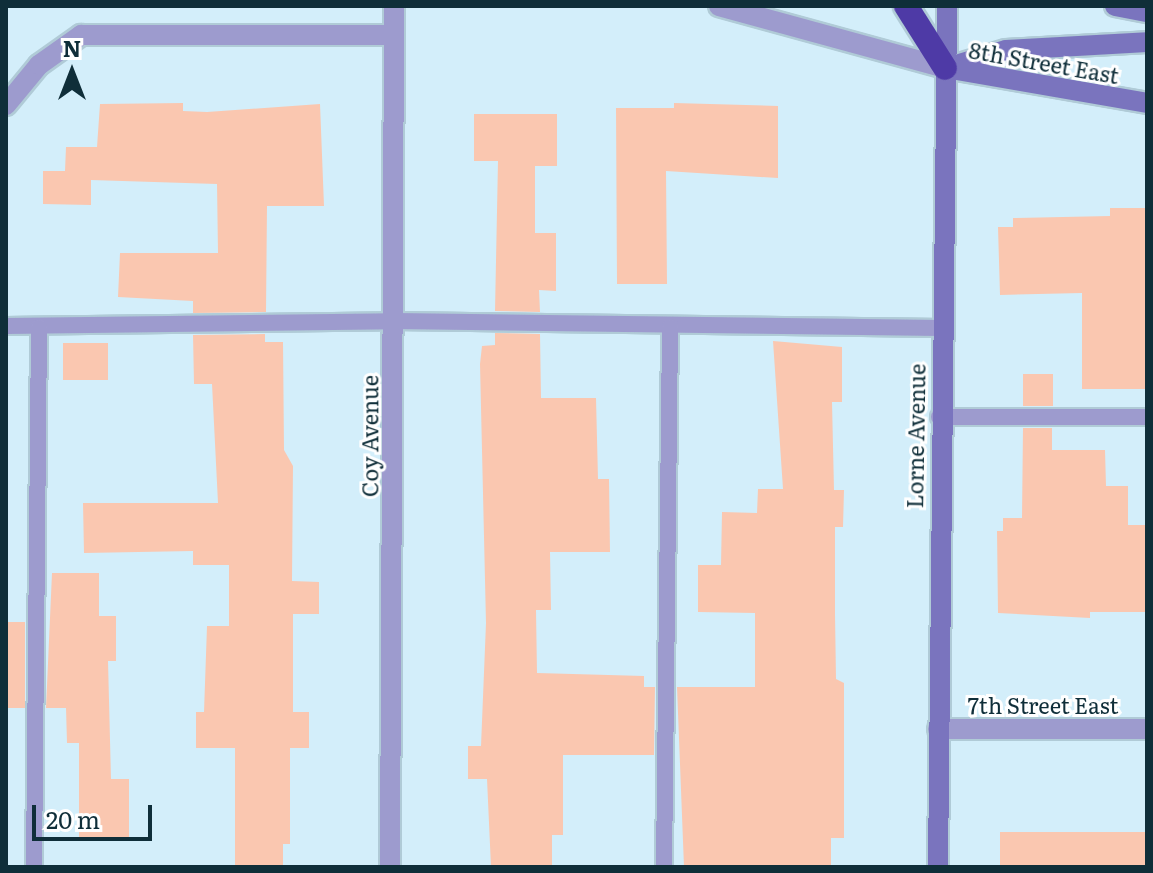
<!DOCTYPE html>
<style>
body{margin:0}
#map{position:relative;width:1153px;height:873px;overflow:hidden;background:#d3eefa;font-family:Literata,serif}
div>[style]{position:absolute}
.building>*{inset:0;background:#fac7b0;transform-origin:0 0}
.roads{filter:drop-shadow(2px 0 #b0cbd7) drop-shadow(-2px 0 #b0cbd7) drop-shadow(0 2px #b0cbd7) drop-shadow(0 -2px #b0cbd7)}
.service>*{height:16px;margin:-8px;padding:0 8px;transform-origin:8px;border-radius:8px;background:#9d9bce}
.minor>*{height:20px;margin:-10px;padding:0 10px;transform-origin:10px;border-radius:10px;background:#9d9bce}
.tertiary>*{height:20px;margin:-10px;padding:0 10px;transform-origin:10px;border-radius:10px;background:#9d9bce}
.secondary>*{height:20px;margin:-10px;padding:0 10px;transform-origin:10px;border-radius:10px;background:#7a74be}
.motorway>*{height:24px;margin:-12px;padding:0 12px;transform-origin:12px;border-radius:12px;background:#4e3aa6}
span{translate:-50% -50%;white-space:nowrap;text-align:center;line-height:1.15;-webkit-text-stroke:6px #fff;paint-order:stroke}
.street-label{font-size:22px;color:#0f2e39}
.frame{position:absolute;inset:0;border:8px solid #0f2e39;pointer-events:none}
.north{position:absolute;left:32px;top:32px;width:80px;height:80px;-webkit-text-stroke:6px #fff;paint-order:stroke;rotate:0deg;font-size:22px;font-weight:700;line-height:32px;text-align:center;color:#0f2e39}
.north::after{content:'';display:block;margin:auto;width:28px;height:36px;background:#0f2e39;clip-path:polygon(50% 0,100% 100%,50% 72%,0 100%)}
.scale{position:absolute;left:32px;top:805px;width:120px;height:36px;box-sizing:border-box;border:4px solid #0f2e39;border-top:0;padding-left:10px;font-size:24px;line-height:28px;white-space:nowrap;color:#0f2e39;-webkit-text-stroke:6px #fff;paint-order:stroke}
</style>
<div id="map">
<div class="building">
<i style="clip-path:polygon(183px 103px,183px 111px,207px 112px,320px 104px,324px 206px,267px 206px,266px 312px,193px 313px,193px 301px,118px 297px,120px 253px,218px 253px,217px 184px,91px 180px,91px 205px,43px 204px,43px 171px,65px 171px,66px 147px,97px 147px,100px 104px)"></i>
<i style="clip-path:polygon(674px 103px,778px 106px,778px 178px,666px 171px,667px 284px,617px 284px,616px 108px,674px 108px)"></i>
<i style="clip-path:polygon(474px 114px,557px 114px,557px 166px,535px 166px,535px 233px,556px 233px,556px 291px,539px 290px,540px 312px,495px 311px,498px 161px,474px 161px)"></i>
<i style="clip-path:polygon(1110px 208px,1147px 208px,1147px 389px,1082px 389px,1082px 293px,1000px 295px,998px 227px,1013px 227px,1013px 218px,1110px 216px)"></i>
<i style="clip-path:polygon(495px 333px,540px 334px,541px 398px,596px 398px,598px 479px,609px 479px,610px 552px,550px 552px,551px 610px,536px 610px,537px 673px,644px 676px,644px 687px,655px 687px,654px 755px,563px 755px,563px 835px,552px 835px,552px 867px,491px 867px,487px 779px,468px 779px,468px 746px,481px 746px,486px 623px,480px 364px,482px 346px,495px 345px)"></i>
<i style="clip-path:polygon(265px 334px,265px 342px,283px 342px,284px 450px,293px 466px,292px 581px,319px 582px,319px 614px,293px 614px,293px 712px,309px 712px,309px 748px,290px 748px,290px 844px,283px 844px,283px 867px,235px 867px,235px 748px,196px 748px,196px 712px,204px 712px,207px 626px,229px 626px,229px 565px,193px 565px,193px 551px,84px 553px,83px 503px,218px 503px,212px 384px,194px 384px,193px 335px)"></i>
<i style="clip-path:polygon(773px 341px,842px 347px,842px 402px,832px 402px,834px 490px,844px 490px,843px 527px,835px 527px,835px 614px,836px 679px,844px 683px,844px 838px,831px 838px,831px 867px,684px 867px,677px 687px,755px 687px,755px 613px,698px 612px,698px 565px,721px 565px,722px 512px,757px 513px,758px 489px,783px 489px)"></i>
<i style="left:108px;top:343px;width:37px;height:45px;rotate:90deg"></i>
<i style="left:1023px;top:374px;width:30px;height:32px"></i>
<i style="clip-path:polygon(1023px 428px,1052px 428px,1052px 450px,1105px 450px,1106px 486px,1128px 486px,1128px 525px,1147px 525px,1147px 612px,1090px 612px,1090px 618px,998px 613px,997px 531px,1003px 531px,1003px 518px,1022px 518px)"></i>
<i style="clip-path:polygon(52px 573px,99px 573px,99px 616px,116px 616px,116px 661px,108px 661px,111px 779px,129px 779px,129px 837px,79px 837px,79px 743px,67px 743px,66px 708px,46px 708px)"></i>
<i style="left:6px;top:622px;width:19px;height:86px"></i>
<i style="left:1147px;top:832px;width:35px;height:147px;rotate:90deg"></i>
</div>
<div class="roads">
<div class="service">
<i style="left:6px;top:326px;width:388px;rotate:-0.7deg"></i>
<i style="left:394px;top:321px;width:547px;rotate:0.73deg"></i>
<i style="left:939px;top:417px;width:208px"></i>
<i style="left:34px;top:867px;width:540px;rotate:-89.47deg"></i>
<i style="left:664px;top:867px;width:540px;rotate:-89.36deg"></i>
</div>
<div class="minor">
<i style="left:6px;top:105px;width:52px;rotate:-50.5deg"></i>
<i style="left:39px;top:65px;width:52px;rotate:-35.5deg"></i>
<i style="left:81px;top:35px;width:312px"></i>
<i style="left:938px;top:729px;width:209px"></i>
<i style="left:390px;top:867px;width:861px;rotate:-89.73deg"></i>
</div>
<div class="tertiary">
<i style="left:719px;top:6px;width:234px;rotate:15.3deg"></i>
</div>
<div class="secondary">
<i style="left:1115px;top:6px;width:33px;rotate:11deg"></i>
<i style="left:949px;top:67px;width:59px;rotate:-16.6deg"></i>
<i style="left:1006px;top:50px;width:141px;rotate:-3.2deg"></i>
<i style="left:945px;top:68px;width:205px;rotate:9.8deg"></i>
<i style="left:938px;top:867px;width:861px;rotate:-89.4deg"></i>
</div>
<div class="motorway">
<i style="left:906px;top:6px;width:73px;rotate:57.8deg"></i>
</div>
</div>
<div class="street-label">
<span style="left:1044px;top:62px;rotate:10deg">8th Street East</span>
<span style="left:369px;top:436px;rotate:-90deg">Coy Avenue</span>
<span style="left:915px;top:436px;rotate:-89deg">Lorne Avenue</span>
<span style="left:1043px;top:705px">7th Street East</span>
</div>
<div class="frame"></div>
<div class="north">N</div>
<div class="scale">20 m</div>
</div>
